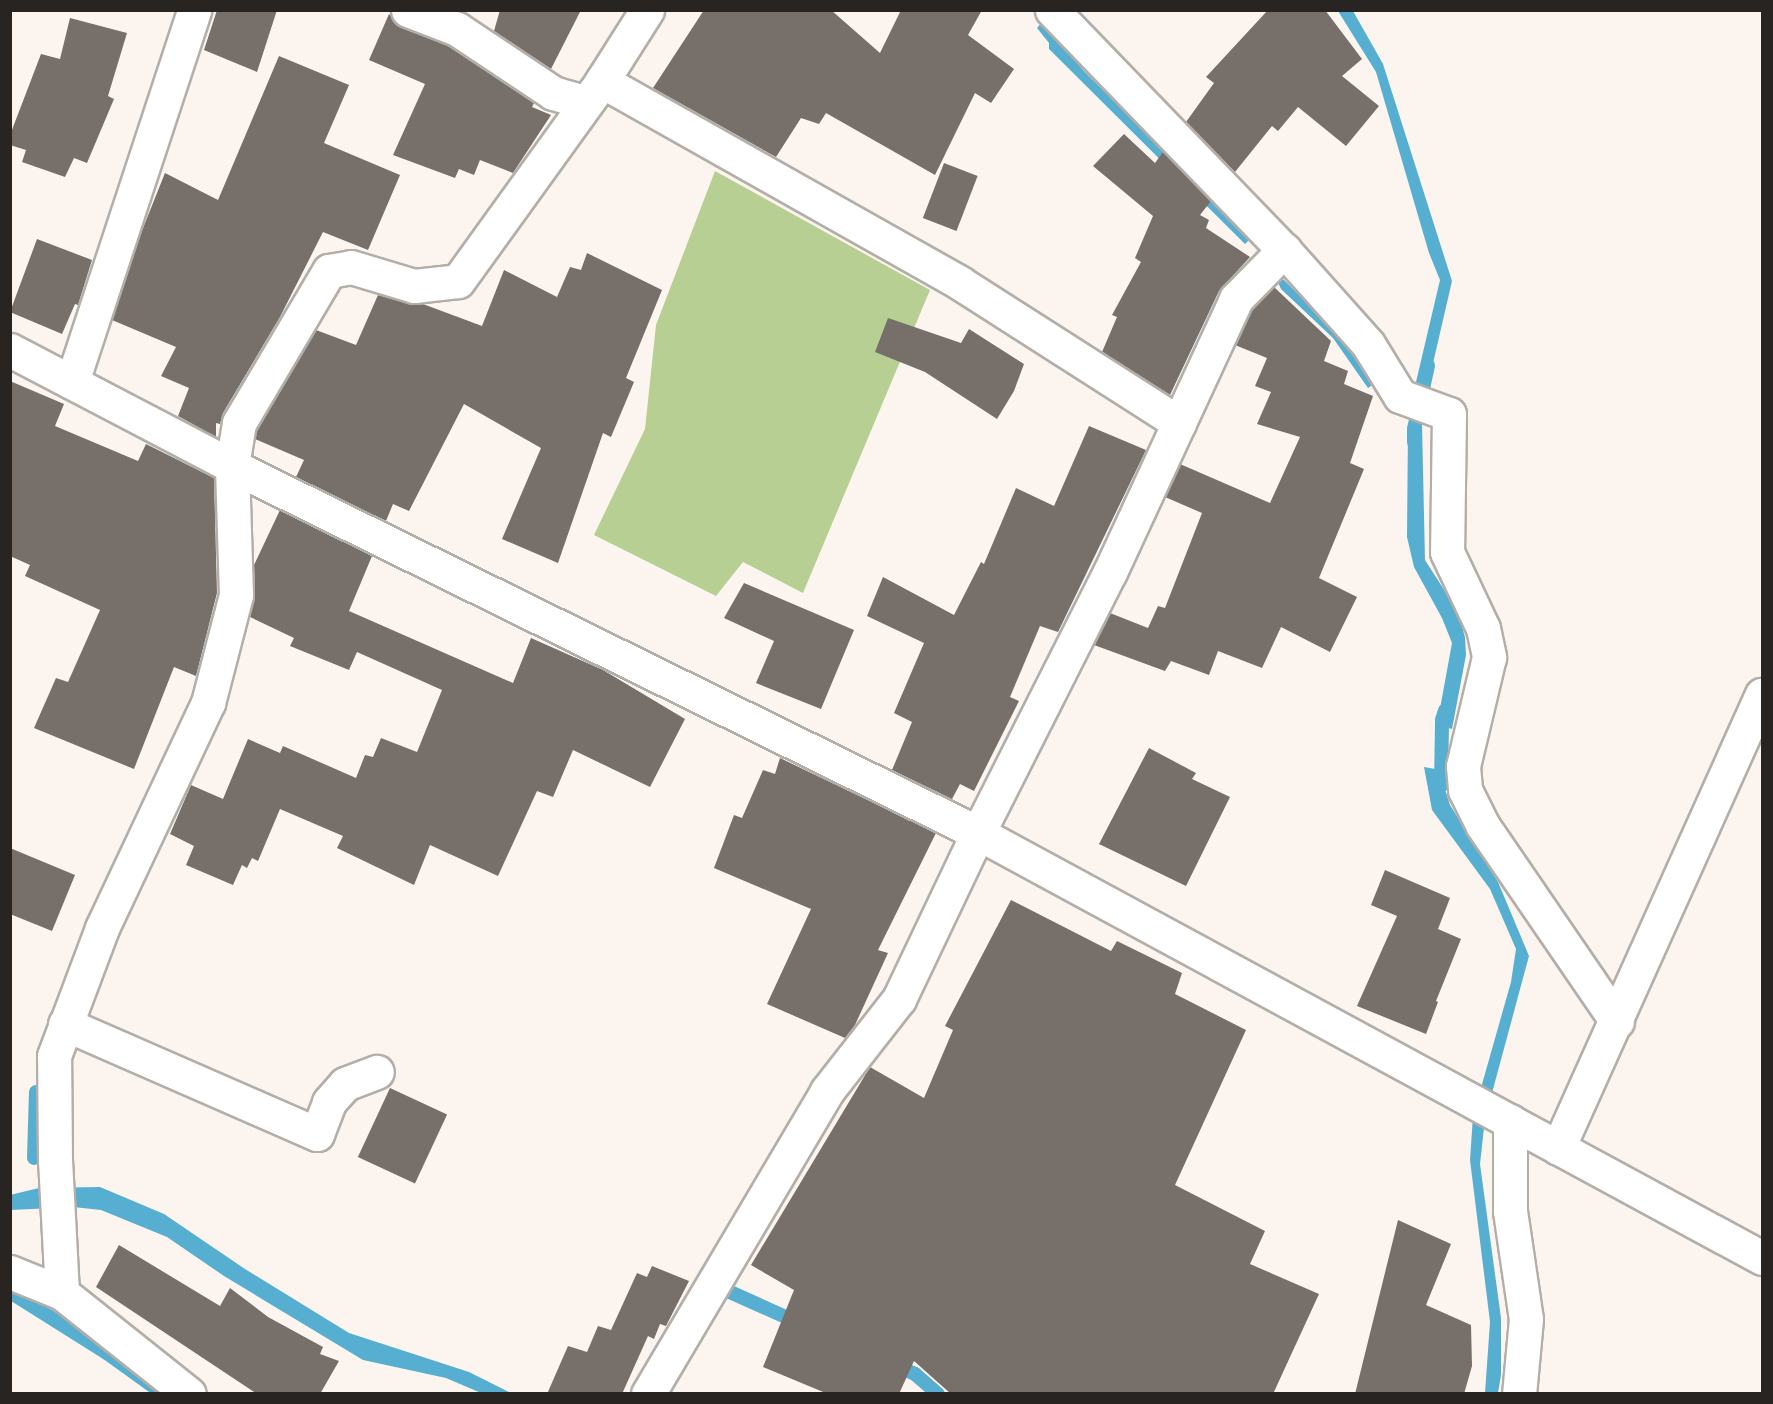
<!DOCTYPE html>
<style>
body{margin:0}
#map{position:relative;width:1773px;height:1404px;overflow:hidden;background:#fcf5ef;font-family:Montserrat,sans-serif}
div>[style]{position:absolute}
.green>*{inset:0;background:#b7cf92}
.water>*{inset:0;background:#56afd1}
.stream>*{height:14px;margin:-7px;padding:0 7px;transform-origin:7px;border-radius:7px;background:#56afd1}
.building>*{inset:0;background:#766f6a;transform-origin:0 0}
.roads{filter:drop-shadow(2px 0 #b4aea8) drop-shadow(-2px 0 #b4aea8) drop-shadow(0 2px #b4aea8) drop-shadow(0 -2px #b4aea8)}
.street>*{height:33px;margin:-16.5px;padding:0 16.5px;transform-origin:16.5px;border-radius:16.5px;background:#fff}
span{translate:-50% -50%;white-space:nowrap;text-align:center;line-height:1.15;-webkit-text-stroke:4.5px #fcf5ef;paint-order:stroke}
.frame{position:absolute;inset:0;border:12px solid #272422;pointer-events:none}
</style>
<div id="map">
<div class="green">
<i style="clip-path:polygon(715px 171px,930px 290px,803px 593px,743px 562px,716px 596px,594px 535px,645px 429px,656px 325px)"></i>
</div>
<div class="water">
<i style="clip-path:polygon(1338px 11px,1353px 11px,1383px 64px,1452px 281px,1428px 385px,1416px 382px,1440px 280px,1429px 253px,1376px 72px)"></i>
<i style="clip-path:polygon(1044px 20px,1075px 51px,1082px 69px,1251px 238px,1245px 244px,1049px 49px,1049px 43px,1037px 28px)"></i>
<i style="clip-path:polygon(1275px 276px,1284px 280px,1338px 333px,1375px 383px,1368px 388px,1333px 338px,1281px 289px)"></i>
<i style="clip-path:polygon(1408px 424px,1422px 424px,1425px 560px,1457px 610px,1465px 637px,1466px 655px,1452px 729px,1437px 725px,1452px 643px,1442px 618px,1414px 567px,1407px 537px)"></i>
<i style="clip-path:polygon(1424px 767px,1447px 771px,1445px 789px,1450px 805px,1498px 882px,1529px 956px,1485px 1119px,1480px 1164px,1501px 1318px,1501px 1375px,1498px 1393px,1485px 1393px,1490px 1322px,1470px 1160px,1473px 1116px,1511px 982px,1516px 949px,1490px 889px,1432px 810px)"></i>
<i style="clip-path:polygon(100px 1187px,164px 1214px,245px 1269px,349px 1333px,469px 1372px,511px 1393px,481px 1393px,446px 1378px,363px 1360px,224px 1276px,167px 1237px,101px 1210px,73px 1207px,11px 1210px,10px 1195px,39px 1188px)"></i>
</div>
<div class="stream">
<i style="left:1414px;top:442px;width:13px;rotate:-90deg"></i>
<i style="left:1414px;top:429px;width:65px;rotate:-77.5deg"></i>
<i style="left:1441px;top:786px;width:66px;rotate:-89.1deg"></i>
<i style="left:1442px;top:720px;width:10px;rotate:-73deg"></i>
<i style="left:34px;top:1158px;width:66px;rotate:-88.3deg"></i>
<i style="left:10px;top:1292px;width:115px;rotate:32.2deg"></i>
<i style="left:107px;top:1353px;width:62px;rotate:35.8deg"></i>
<i style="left:730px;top:1292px;width:76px;rotate:24.2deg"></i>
<i style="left:894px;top:1365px;width:23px;rotate:23deg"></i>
<i style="left:915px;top:1374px;width:30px;rotate:41deg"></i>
</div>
<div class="building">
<i style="clip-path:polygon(217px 10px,277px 10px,257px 72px,204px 50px)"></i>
<i style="clip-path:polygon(500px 10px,581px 10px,551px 69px,494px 31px)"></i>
<i style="clip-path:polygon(704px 10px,831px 10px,880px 53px,901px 10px,982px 10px,968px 35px,1014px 69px,991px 103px,975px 93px,935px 175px,826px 113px,819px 124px,801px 118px,776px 157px,653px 88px)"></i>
<i style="clip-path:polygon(1268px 10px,1325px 10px,1362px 59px,1342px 76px,1379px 106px,1346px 146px,1298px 107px,1278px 131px,1272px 126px,1235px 172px,1186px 122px,1214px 83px,1206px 77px)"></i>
<i style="clip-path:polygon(389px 14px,401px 27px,448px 46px,534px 103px,532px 107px,551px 115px,513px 173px,480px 160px,474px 175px,459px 169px,455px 178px,393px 155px,425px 84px,369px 60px)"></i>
<i style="clip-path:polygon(70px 18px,127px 33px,108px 96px,114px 99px,87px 163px,74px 158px,65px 177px,22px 162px,26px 150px,10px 145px,10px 135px,41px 54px,60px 59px)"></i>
<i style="clip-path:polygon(279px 56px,349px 85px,324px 143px,400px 175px,368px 250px,323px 232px,280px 317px,223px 413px,220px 424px,216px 423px,216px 437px,178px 416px,189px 388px,161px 376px,176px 347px,112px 320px,137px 243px,165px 173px,218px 200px)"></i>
<i style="clip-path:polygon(1124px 134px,1155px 163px,1163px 152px,1211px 201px,1200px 215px,1209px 220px,1206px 228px,1250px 257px,1219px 291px,1170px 395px,1102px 352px,1117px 317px,1112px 315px,1141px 262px,1135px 258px,1153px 216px,1093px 166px)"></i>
<i style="left:944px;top:163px;width:36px;height:59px;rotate:21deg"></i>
<i style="clip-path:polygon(37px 239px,92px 260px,78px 305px,75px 304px,62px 334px,10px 312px)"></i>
<i style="clip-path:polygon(587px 253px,662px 290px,626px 378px,634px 382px,611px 437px,603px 433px,558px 563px,502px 539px,541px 448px,464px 404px,409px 511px,393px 504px,386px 521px,296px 477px,304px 460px,255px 439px,257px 430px,316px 330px,356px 345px,378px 295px,409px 304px,423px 304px,482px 326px,504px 270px,557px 297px,570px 267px,581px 270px)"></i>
<i style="clip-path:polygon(1274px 287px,1331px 341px,1324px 361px,1348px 371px,1344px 384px,1373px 396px,1350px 463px,1364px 469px,1319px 578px,1357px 597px,1330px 652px,1281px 627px,1262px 668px,1218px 651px,1209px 675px,1171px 661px,1165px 671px,1094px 645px,1110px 613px,1148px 628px,1158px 606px,1165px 608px,1202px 513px,1165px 497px,1180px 464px,1270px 503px,1300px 437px,1257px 424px,1271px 392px,1255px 386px,1267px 358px,1235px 345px,1252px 310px)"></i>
<i style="clip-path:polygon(888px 318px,961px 343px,969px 329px,1024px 364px,1014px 391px,997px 419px,925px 372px,875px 352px)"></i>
<i style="clip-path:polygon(10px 381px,64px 404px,55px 426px,138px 461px,146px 444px,214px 478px,217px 593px,196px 676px,174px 667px,134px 769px,34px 728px,56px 678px,68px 682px,100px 610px,25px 576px,30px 565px,10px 556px)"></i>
<i style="clip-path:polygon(1089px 426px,1146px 450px,1058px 632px,1040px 626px,1010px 697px,1019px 701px,974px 791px,960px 784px,952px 799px,892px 770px,912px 722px,894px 713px,924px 643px,867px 616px,883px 577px,954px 615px,981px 562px,984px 564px,1016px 488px,1054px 506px)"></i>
<i style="clip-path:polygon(280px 510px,372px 556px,349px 611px,513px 683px,531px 638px,603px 670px,685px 719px,650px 787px,573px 750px,553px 797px,537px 791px,498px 876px,430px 845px,414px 885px,337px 848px,343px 836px,280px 809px,258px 861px,252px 858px,247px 868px,242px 865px,233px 885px,186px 865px,194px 846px,170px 834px,191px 785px,223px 799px,248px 739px,280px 753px,283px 746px,356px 778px,365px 755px,373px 757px,381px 738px,417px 752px,442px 690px,357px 652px,349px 670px,290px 646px,294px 638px,250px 617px,255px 595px,254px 565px)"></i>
<i style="clip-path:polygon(744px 583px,854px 630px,821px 709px,756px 683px,774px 641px,724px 618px)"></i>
<i style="clip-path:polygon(1149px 748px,1196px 773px,1192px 779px,1230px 797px,1186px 886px,1099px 844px)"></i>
<i style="clip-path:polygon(780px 758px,936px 833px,878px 950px,888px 953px,855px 1025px,845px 1038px,767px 1004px,811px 909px,714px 868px,734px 815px,742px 818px,763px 770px,775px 774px)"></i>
<i style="clip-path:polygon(10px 848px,75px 875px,52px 931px,10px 914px)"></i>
<i style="clip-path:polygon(1385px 870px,1450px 898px,1438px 929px,1461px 939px,1436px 1001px,1438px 1002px,1426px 1034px,1357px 1006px,1397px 916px,1371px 905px)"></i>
<i style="clip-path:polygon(1011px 900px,1111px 951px,1117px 941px,1182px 973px,1175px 994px,1246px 1030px,1175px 1185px,1265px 1231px,1250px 1264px,1319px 1294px,1273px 1394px,951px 1394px,914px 1361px,899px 1394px,828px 1394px,763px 1367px,794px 1290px,751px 1265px,870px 1067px,924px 1098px,953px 1030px,945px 1026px)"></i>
<i style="left:390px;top:1088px;width:63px;height:76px;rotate:25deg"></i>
<i style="clip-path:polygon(1398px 1220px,1451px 1244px,1426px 1305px,1471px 1325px,1472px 1366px,1464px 1394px,1355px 1394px)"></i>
<i style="clip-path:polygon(119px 1245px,220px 1306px,230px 1288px,268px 1317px,323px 1347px,320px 1354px,339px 1361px,320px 1394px,257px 1394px,96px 1287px)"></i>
<i style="clip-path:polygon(652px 1266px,689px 1281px,666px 1326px,660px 1324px,654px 1339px,648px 1336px,622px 1394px,547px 1394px,568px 1346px,587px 1352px,598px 1326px,611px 1330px,637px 1273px,647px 1277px)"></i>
</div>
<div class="roads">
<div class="street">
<i style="left:408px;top:10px;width:53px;rotate:21.2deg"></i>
<i style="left:457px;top:29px;width:115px;rotate:33.7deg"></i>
<i style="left:553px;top:93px;width:33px;rotate:16deg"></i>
<i style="left:1052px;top:10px;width:334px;rotate:46deg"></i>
<i style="left:1284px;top:250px;width:126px;rotate:48.2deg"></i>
<i style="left:1368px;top:344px;width:61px;rotate:58.4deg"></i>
<i style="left:1400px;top:396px;width:52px;rotate:20.2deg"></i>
<i style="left:1449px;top:414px;width:138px;rotate:90.8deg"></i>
<i style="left:1447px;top:552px;width:84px;rotate:64.7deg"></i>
<i style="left:1483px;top:628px;width:30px;rotate:78deg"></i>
<i style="left:1489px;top:657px;width:112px;rotate:103.4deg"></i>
<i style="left:1463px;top:766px;width:24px;rotate:85deg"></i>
<i style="left:1465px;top:790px;width:40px;rotate:63.4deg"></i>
<i style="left:1483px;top:826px;width:237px;rotate:55.6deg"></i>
<i style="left:602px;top:81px;width:411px;rotate:29.4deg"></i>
<i style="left:960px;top:283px;width:260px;rotate:32.6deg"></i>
<i style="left:10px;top:350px;width:250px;rotate:27.6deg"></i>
<i style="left:232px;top:466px;width:831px;rotate:26.2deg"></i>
<i style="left:978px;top:833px;width:892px;rotate:28.46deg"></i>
<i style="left:72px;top:382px;width:391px;rotate:-71.8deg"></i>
<i style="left:65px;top:1024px;width:275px;rotate:23.6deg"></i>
<i style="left:317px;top:1134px;width:34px;rotate:-69deg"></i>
<i style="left:329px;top:1102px;width:24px;rotate:-48deg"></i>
<i style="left:345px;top:1084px;width:34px;rotate:-21deg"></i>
<i style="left:1510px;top:1121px;width:90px;rotate:90deg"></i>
<i style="left:1510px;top:1211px;width:109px;rotate:81.6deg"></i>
<i style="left:1526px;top:1319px;width:75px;rotate:95.3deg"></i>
<i style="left:1558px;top:1148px;width:497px;rotate:-65.8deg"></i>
<i style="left:10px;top:1272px;width:56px;rotate:22deg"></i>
<i style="left:62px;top:1293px;width:162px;rotate:38.5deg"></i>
<i style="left:62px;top:1293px;width:132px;rotate:-93deg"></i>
<i style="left:55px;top:1161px;width:105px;rotate:-90.5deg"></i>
<i style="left:54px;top:1056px;width:137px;rotate:-69.4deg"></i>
<i style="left:102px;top:928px;width:249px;rotate:-64.8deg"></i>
<i style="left:208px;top:703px;width:112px;rotate:-75.5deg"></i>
<i style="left:236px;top:595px;width:129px;rotate:-91.8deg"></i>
<i style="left:232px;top:466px;width:44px;rotate:-80.8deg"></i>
<i style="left:239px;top:423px;width:177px;rotate:-59.4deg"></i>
<i style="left:329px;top:271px;width:22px;rotate:-10deg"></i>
<i style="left:351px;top:267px;width:66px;rotate:16.8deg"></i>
<i style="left:414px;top:286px;width:44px;rotate:-6.5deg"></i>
<i style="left:458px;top:281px;width:246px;rotate:-54.2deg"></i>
<i style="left:602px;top:81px;width:84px;rotate:-57.6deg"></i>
<i style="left:648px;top:1394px;width:352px;rotate:-59.4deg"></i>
<i style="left:827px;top:1091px;width:117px;rotate:-52deg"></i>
<i style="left:899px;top:999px;width:184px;rotate:-64.6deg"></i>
<i style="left:978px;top:833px;width:292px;rotate:-63.2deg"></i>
<i style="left:1110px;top:572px;width:301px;rotate:-65.2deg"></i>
<i style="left:1236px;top:299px;width:69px;rotate:-45.6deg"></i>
</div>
</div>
<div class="frame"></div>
</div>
